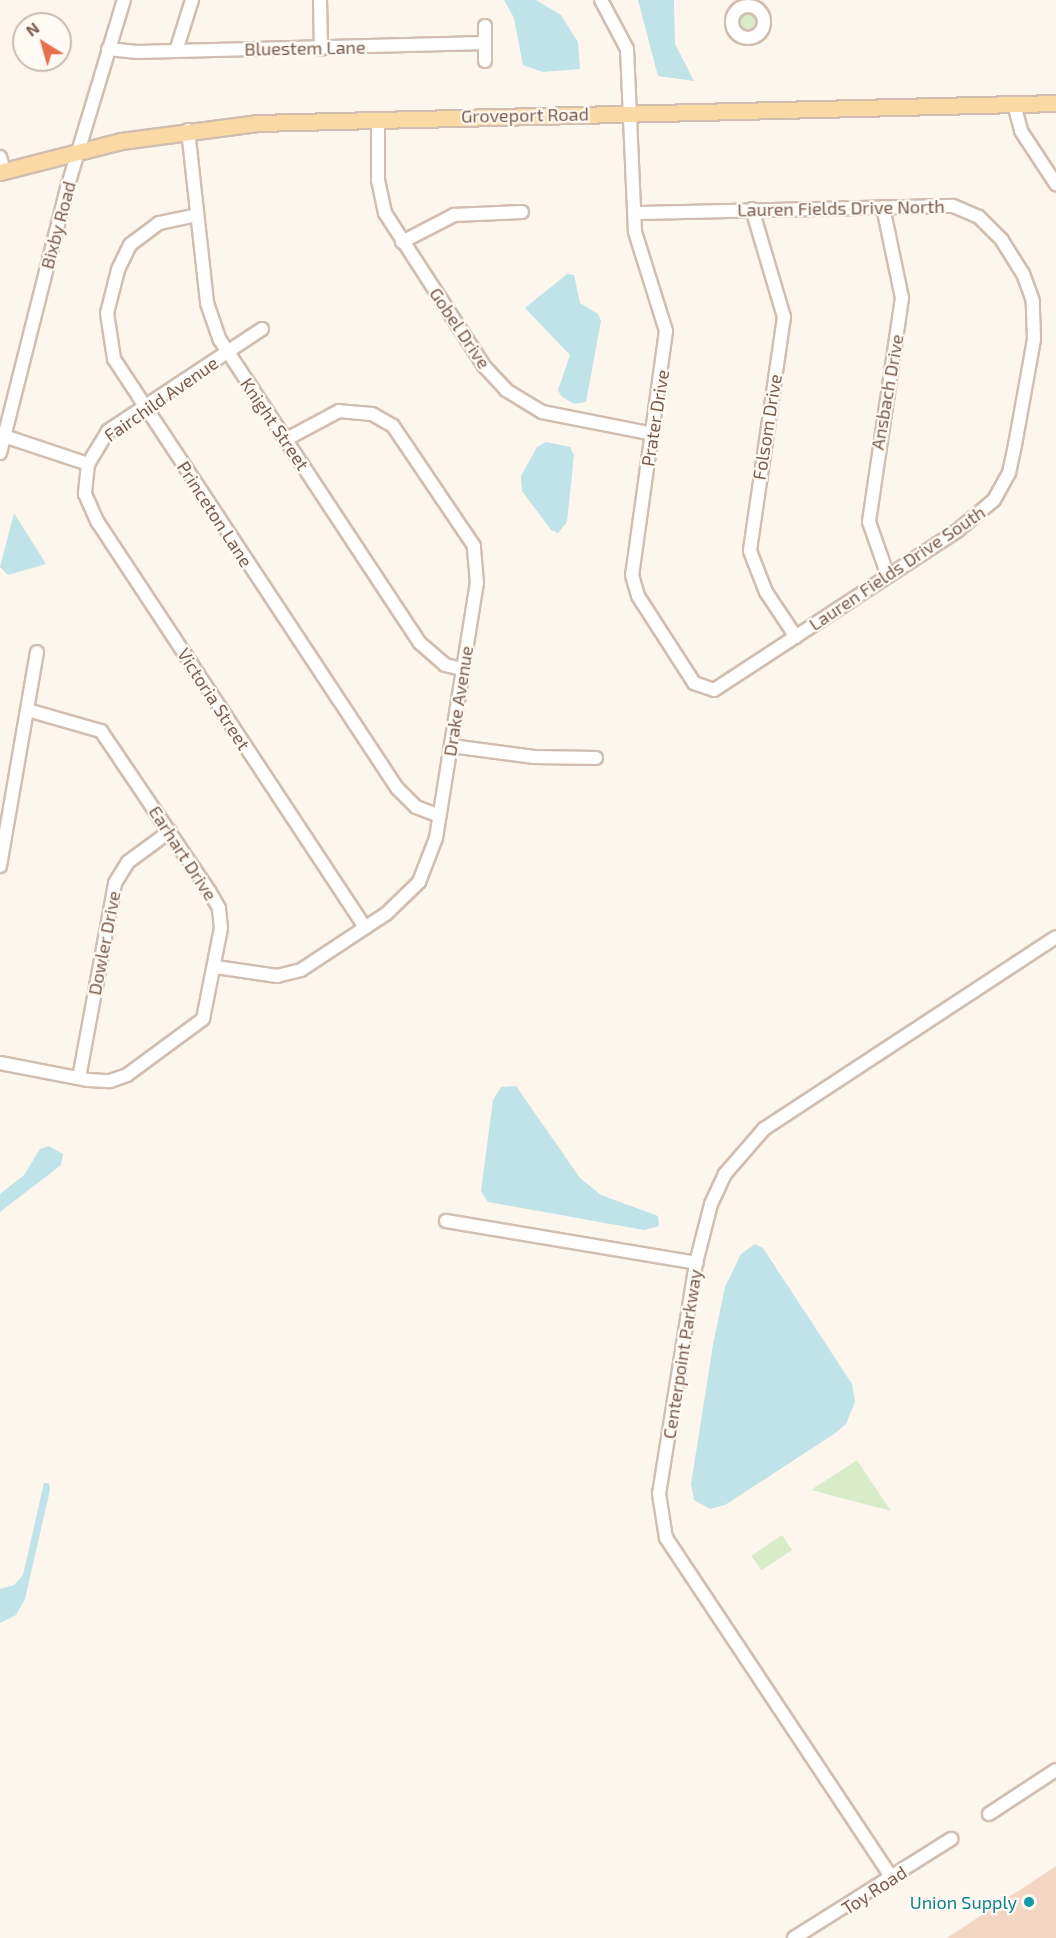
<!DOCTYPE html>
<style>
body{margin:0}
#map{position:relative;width:1056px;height:1938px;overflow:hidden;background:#fdf6ec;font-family:"Exo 2",sans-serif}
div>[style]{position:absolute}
.green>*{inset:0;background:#d8ecc9;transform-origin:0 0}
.round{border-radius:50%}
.water>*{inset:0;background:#bfe3e8}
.building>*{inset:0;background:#f3d5c3}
.roads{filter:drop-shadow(2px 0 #d1beb0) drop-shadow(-2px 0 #d1beb0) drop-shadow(0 2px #d1beb0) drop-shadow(0 -2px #d1beb0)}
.minor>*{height:12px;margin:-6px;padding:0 6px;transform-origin:6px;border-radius:6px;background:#fff}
.minor>.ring{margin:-6px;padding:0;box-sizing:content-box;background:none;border:12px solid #fff;border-radius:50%}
.major>*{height:15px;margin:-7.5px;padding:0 7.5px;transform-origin:7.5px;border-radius:7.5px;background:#fbd9a5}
.dots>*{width:16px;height:16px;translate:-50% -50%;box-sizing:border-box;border:3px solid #fffaf3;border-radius:50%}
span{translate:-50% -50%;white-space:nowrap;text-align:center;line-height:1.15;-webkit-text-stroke:4.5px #fffaf3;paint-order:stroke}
.street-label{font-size:18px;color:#7a5c4d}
.culture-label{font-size:18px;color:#0d838f}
.right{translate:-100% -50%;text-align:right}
.north{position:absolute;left:12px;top:12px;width:60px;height:60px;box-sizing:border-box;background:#fffaf3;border:2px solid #cabbb1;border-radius:50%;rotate:323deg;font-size:16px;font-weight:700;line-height:24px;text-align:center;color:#7a5c4d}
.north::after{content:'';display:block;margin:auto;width:21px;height:27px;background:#e76f51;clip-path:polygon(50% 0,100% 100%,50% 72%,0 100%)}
</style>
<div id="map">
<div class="green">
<i class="round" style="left:738px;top:11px;width:22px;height:22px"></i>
<i style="clip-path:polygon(857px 1460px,891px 1511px,811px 1490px)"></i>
<i style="left:782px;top:1535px;width:18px;height:37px;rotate:56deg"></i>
</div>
<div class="water">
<i style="clip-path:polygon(504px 0,536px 0,561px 15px,578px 42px,580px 69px,543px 72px,523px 65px,514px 18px)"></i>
<i style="clip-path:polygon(638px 0,674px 0,675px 44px,694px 81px,658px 76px)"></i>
<i style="clip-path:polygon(567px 274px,574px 275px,580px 303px,598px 314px,601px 321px,586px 402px,574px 404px,561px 396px,558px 390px,570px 355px,525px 308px)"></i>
<i style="clip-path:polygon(546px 442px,570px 447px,574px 455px,567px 522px,558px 533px,551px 530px,522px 491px,521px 476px,537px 447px)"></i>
<i style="clip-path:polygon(14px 513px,46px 564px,8px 575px,0 567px)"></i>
<i style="clip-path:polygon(516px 1086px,580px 1178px,601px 1195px,658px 1216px,659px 1226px,644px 1230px,488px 1202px,481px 1191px,493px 1100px,501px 1087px)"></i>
<i style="clip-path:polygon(49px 1146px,63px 1154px,61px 1165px,0 1212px,0 1194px,24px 1175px,40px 1149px)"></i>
<i style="clip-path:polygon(755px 1244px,763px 1248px,852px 1384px,855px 1402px,846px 1424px,834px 1434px,725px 1505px,710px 1509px,694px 1500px,691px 1484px,713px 1345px,725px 1287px,741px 1254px)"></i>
<i style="clip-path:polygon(44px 1483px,49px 1483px,50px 1490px,25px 1599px,16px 1615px,0 1623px,0 1589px,14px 1585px,23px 1575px)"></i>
</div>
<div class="building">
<i style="clip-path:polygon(1056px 1866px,1056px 1938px,947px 1938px)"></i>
</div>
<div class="roads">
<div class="minor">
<i style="left:320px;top:0;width:49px;rotate:88.8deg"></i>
<i style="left:601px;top:0;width:55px;rotate:62deg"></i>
<i style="left:627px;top:49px;width:183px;rotate:87.5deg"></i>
<i style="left:635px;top:232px;width:104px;rotate:72.6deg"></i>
<i style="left:666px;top:331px;width:246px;rotate:97.9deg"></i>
<i style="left:632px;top:575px;width:22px;rotate:74deg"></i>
<i style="left:638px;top:596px;width:103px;rotate:57.2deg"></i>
<i style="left:694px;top:683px;width:21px;rotate:19deg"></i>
<i style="left:714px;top:690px;width:290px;rotate:-33.2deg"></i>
<i style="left:957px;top:531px;width:48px;rotate:-40deg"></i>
<i style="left:994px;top:500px;width:31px;rotate:-61deg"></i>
<i style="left:1009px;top:473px;width:29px;rotate:-78deg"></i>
<i style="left:1015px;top:445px;width:108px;rotate:-79.8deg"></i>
<i style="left:1034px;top:339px;width:38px;rotate:-92deg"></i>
<i style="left:1033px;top:301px;width:29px;rotate:-110deg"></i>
<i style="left:1023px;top:274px;width:40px;rotate:-122deg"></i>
<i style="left:1002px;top:240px;width:33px;rotate:-135deg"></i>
<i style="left:979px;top:217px;width:28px;rotate:-157deg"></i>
<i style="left:953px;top:206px;width:318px;rotate:178.7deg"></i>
<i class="ring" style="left:732px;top:6px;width:20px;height:20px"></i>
<i style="left:485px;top:43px;width:18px;rotate:90deg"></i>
<i style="left:108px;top:49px;width:29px;rotate:6deg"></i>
<i style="left:137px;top:52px;width:348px;rotate:-1.5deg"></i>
<i style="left:485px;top:43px;width:17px;rotate:-90deg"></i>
<i style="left:176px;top:51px;width:53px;rotate:-72.6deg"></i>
<i style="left:1014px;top:104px;width:28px;rotate:75deg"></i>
<i style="left:1021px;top:131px;width:64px;rotate:56.6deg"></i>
<i style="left:378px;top:119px;width:61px;rotate:90deg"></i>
<i style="left:378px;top:180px;width:34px;rotate:78deg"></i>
<i style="left:385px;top:213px;width:182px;rotate:57.1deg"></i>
<i style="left:484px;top:366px;width:33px;rotate:47deg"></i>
<i style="left:506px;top:390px;width:42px;rotate:31.4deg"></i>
<i style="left:542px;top:412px;width:113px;rotate:11.2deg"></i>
<i style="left:188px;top:130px;width:174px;rotate:83.7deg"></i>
<i style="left:207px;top:303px;width:39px;rotate:71deg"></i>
<i style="left:220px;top:340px;width:363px;rotate:56.6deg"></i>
<i style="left:420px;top:643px;width:33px;rotate:41deg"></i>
<i style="left:445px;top:665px;width:17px;rotate:13deg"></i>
<i style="left:0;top:157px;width:15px;rotate:74deg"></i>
<i style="left:883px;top:207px;width:93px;rotate:78.2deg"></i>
<i style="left:902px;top:298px;width:226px;rotate:98.4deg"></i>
<i style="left:869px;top:522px;width:57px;rotate:70.6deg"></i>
<i style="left:752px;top:209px;width:113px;rotate:73.5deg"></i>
<i style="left:784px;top:317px;width:236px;rotate:98.3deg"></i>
<i style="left:750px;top:551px;width:44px;rotate:68.7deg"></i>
<i style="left:766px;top:592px;width:54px;rotate:56.3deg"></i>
<i style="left:197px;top:215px;width:39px;rotate:168deg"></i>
<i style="left:159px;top:223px;width:36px;rotate:143deg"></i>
<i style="left:130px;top:245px;width:28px;rotate:116deg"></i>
<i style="left:118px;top:270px;width:44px;rotate:104.3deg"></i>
<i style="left:107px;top:313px;width:47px;rotate:81.3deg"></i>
<i style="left:114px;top:359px;width:514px;rotate:56.59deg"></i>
<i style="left:397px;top:788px;width:27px;rotate:45deg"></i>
<i style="left:416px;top:807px;width:25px;rotate:21deg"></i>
<i style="left:402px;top:242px;width:59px;rotate:-27.4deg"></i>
<i style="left:454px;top:215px;width:68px;rotate:-2.5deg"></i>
<i style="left:262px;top:329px;width:185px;rotate:146.5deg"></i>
<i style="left:108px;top:431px;width:39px;rotate:121deg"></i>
<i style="left:88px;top:464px;width:30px;rotate:96deg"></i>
<i style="left:85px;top:494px;width:30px;rotate:66deg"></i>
<i style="left:97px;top:521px;width:487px;rotate:56.6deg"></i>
<i style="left:4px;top:436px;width:89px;rotate:18.4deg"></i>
<i style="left:0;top:453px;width:276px;rotate:-75.8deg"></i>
<i style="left:68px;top:185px;width:193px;rotate:-73.2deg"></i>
<i style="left:451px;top:746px;width:84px;rotate:7.5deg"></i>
<i style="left:534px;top:757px;width:62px;rotate:0.9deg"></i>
<i style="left:0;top:866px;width:217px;rotate:-80.2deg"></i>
<i style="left:216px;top:967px;width:62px;rotate:8.4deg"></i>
<i style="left:277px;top:976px;width:25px;rotate:-14deg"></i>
<i style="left:301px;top:970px;width:102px;rotate:-33.4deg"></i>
<i style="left:386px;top:914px;width:46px;rotate:-44.1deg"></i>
<i style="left:419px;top:882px;width:47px;rotate:-68.9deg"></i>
<i style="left:436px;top:838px;width:258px;rotate:-80.9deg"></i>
<i style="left:477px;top:583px;width:37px;rotate:-95deg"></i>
<i style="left:474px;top:546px;width:145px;rotate:-124deg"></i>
<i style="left:393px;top:426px;width:24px;rotate:-150deg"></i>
<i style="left:372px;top:414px;width:33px;rotate:-175deg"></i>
<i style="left:339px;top:411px;width:61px;rotate:151.8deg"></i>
<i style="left:0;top:1063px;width:90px;rotate:10.9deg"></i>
<i style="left:88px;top:1080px;width:22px;rotate:3deg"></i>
<i style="left:110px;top:1081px;width:18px;rotate:-19deg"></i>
<i style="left:127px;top:1075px;width:94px;rotate:-36.4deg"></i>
<i style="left:203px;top:1019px;width:93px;rotate:-78.8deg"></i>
<i style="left:221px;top:928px;width:20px;rotate:-96deg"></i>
<i style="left:219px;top:908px;width:20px;rotate:-120deg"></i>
<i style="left:209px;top:891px;width:193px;rotate:-124deg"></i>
<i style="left:101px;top:731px;width:76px;rotate:-164deg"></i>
<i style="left:79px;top:1078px;width:198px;rotate:-79.5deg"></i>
<i style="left:115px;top:883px;width:25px;rotate:-58deg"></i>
<i style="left:128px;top:862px;width:52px;rotate:-36.4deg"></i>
<i style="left:446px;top:1221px;width:254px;rotate:9.5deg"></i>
<i style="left:989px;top:1814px;width:80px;rotate:-33.3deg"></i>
<i style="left:892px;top:1878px;width:408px;rotate:-123.6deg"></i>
<i style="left:666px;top:1538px;width:45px;rotate:-99deg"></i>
<i style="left:659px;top:1494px;width:234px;rotate:-80.9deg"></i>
<i style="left:696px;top:1263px;width:61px;rotate:-75.7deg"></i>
<i style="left:711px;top:1204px;width:33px;rotate:-65deg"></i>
<i style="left:725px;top:1174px;width:60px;rotate:-49.1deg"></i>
<i style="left:764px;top:1129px;width:349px;rotate:-33.3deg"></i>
<i style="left:794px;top:1938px;width:186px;rotate:-32.2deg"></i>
</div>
<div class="major">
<i style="left:0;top:172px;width:125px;rotate:-14.4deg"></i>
<i style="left:121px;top:141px;width:137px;rotate:-7.5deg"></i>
<i style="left:257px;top:123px;width:799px;rotate:-1.43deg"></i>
</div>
</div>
<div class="dots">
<i style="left:1029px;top:1902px;background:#0f9aa8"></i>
</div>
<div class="street-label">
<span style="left:305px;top:48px;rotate:-1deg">Bluestem Lane</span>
<span style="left:525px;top:115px;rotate:-1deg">Groveport Road</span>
<span style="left:841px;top:208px;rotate:-1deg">Lauren Fields Drive North</span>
<span style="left:58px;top:225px;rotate:-75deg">Bixby Road</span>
<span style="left:460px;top:328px;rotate:56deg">Gobel Drive</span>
<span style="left:887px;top:392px;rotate:-80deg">Ansbach Drive</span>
<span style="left:161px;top:399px;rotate:-35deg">Fairchild Avenue</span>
<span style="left:655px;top:418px;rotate:-81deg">Prater Drive</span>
<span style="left:275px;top:424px;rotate:56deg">Knight Street</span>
<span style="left:767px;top:427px;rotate:-81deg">Folsom Drive</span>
<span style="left:215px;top:514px;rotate:57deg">Princeton Lane</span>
<span style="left:897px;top:568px;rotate:-34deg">Lauren Fields Drive South</span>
<span style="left:214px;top:699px;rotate:57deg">Victoria Street</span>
<span style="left:458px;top:701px;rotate:-81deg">Drake Avenue</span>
<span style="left:183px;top:853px;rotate:57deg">Earhart Drive</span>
<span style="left:104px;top:943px;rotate:-79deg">Dowler Drive</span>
<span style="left:682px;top:1354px;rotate:-81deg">Centerpoint Parkway</span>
<span style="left:874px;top:1890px;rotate:-33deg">Toy Road</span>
</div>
<div class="culture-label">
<span class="right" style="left:1017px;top:1902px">Union Supply</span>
</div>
<div class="north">N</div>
</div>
